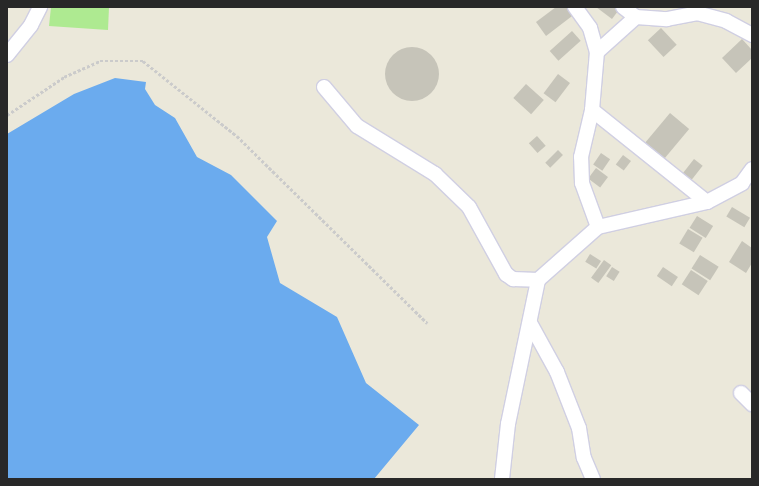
<!DOCTYPE html>
<style>
body{margin:0}
#map{position:relative;width:759px;height:486px;overflow:hidden;background:#ebe8da;font-family:Inter,sans-serif}
div>[style]{position:absolute}
.pitch>*{inset:0;background:#aeea91}
.water>*{inset:0;background:#6babee}
.building>*{inset:0;background:#c6c4b9;transform-origin:0 0}
.round{border-radius:50%}
.path>*{height:2.5px;margin-top:-1.25px;transform-origin:0;background:repeating-linear-gradient(90deg,#cbcbcb 0 3px,transparent 0 5px)}
.roads{filter:drop-shadow(1px 0 #d0cfe2) drop-shadow(-1px 0 #d0cfe2) drop-shadow(0 1px #d0cfe2) drop-shadow(0 -1px #d0cfe2)}
.minor>*{height:14px;margin:-7px;padding:0 7px;transform-origin:7px;border-radius:7px;background:#fff}
span{translate:-50% -50%;white-space:nowrap;text-align:center;line-height:1.15;-webkit-text-stroke:4px #fff;paint-order:stroke}
.frame{position:absolute;inset:0;border:8px solid #282828;pointer-events:none}
</style>
<div id="map">
<div class="pitch">
<i style="clip-path:polygon(51px 7px,109px 7px,108px 30px,49px 26px)"></i>
</div>
<div class="water">
<i style="clip-path:polygon(115px 78px,146px 82px,145px 89px,155px 105px,175px 118px,197px 157px,231px 175px,277px 221px,267px 237px,280px 283px,337px 317px,366px 383px,419px 425px,374px 479px,7px 479px,7px 134px,74px 94px)"></i>
</div>
<div class="building">
<i style="clip-path:polygon(556px 7px,572px 7px,576px 13px,546px 36px,536px 22px)"></i>
<i style="clip-path:polygon(596px 7px,621px 7px,612px 19px)"></i>
<i style="left:661px;top:28px;width:23px;height:18px;rotate:47deg"></i>
<i style="left:572px;top:31px;width:13px;height:30px;rotate:48deg"></i>
<i style="clip-path:polygon(742px 39px,752px 50px,752px 58px,736px 73px,722px 58px)"></i>
<i class="round" style="left:385px;top:47px;width:54px;height:54px"></i>
<i style="left:558px;top:74px;width:15px;height:24px;rotate:37deg"></i>
<i style="left:526px;top:84px;width:24px;height:19px;rotate:42deg"></i>
<i style="left:670px;top:113px;width:25px;height:40px;rotate:40deg"></i>
<i style="left:537px;top:136px;width:13px;height:11px;rotate:48deg"></i>
<i style="left:558px;top:150px;width:7px;height:18px;rotate:45deg"></i>
<i style="left:601px;top:153px;width:11px;height:14px;rotate:34deg"></i>
<i style="left:623px;top:155px;width:10px;height:12px;rotate:37deg"></i>
<i style="left:694px;top:159px;width:11px;height:21px;rotate:38deg"></i>
<i style="left:596px;top:168px;width:15px;height:13px;rotate:37deg"></i>
<i style="left:732px;top:207px;width:21px;height:11px;rotate:31deg"></i>
<i style="left:697px;top:216px;width:19px;height:14px;rotate:32deg"></i>
<i style="left:688px;top:229px;width:17px;height:17px;rotate:31deg"></i>
<i style="clip-path:polygon(742px 241px,752px 248px,752px 263px,746px 273px,729px 262px)"></i>
<i style="left:590px;top:254px;width:13px;height:9px;rotate:32deg"></i>
<i style="left:700px;top:255px;width:22px;height:16px;rotate:32deg"></i>
<i style="left:604px;top:260px;width:9px;height:22px;rotate:36deg"></i>
<i style="left:612px;top:267px;width:9px;height:11px;rotate:32deg"></i>
<i style="left:663px;top:267px;width:18px;height:11px;rotate:34deg"></i>
<i style="left:691px;top:270px;width:20px;height:17px;rotate:33deg"></i>
</div>
<div class="path">
<i style="left:7px;top:115px;width:69px;rotate:-33.7deg"></i>
<i style="left:64px;top:77px;width:39px;rotate:-24deg"></i>
<i style="left:100px;top:61px;width:43px"></i>
<i style="left:143px;top:61px;width:120px;rotate:38.6deg"></i>
<i style="left:237px;top:136px;width:267px;rotate:44.5deg"></i>
</div>
<div class="roads">
<div class="minor">
<i style="left:575px;top:7px;width:26px;rotate:54deg"></i>
<i style="left:590px;top:28px;width:25px;rotate:74deg"></i>
<i style="left:623px;top:7px;width:16px;rotate:38deg"></i>
<i style="left:7px;top:55px;width:38px;rotate:-51deg"></i>
<i style="left:31px;top:25px;width:20px;rotate:-63deg"></i>
<i style="left:324px;top:87px;width:51px;rotate:49.8deg"></i>
<i style="left:357px;top:126px;width:92px;rotate:31.6deg"></i>
<i style="left:435px;top:174px;width:47px;rotate:44.1deg"></i>
<i style="left:469px;top:207px;width:77px;rotate:61.1deg"></i>
<i style="left:506px;top:274px;width:9px;rotate:36deg"></i>
<i style="left:513px;top:279px;width:25px;rotate:2deg"></i>
<i style="left:592px;top:110px;width:58px;rotate:-85.1deg"></i>
<i style="left:597px;top:52px;width:52px;rotate:-41.9deg"></i>
<i style="left:636px;top:17px;width:31px;rotate:4deg"></i>
<i style="left:667px;top:19px;width:31px;rotate:-11deg"></i>
<i style="left:697px;top:13px;width:30px;rotate:15deg"></i>
<i style="left:726px;top:21px;width:30px;rotate:28deg"></i>
<i style="left:598px;top:227px;width:47px;rotate:-110deg"></i>
<i style="left:582px;top:183px;width:26px;rotate:-92deg"></i>
<i style="left:581px;top:157px;width:48px;rotate:-76.8deg"></i>
<i style="left:592px;top:110px;width:147px;rotate:38.7deg"></i>
<i style="left:530px;top:323px;width:56px;rotate:61.1deg"></i>
<i style="left:557px;top:372px;width:60px;rotate:68.6deg"></i>
<i style="left:579px;top:428px;width:30px;rotate:81deg"></i>
<i style="left:584px;top:458px;width:23px;rotate:67deg"></i>
<i style="left:741px;top:393px;width:16px;rotate:45deg"></i>
<i style="left:502px;top:479px;width:55px;rotate:-83.8deg"></i>
<i style="left:508px;top:424px;width:147px;rotate:-78.2deg"></i>
<i style="left:538px;top:280px;width:80px;rotate:-41.5deg"></i>
<i style="left:598px;top:227px;width:112px;rotate:-12.9deg"></i>
<i style="left:707px;top:202px;width:40px;rotate:-28deg"></i>
<i style="left:742px;top:183px;width:17px;rotate:-54deg"></i>
</div>
</div>
<div class="frame"></div>
</div>
